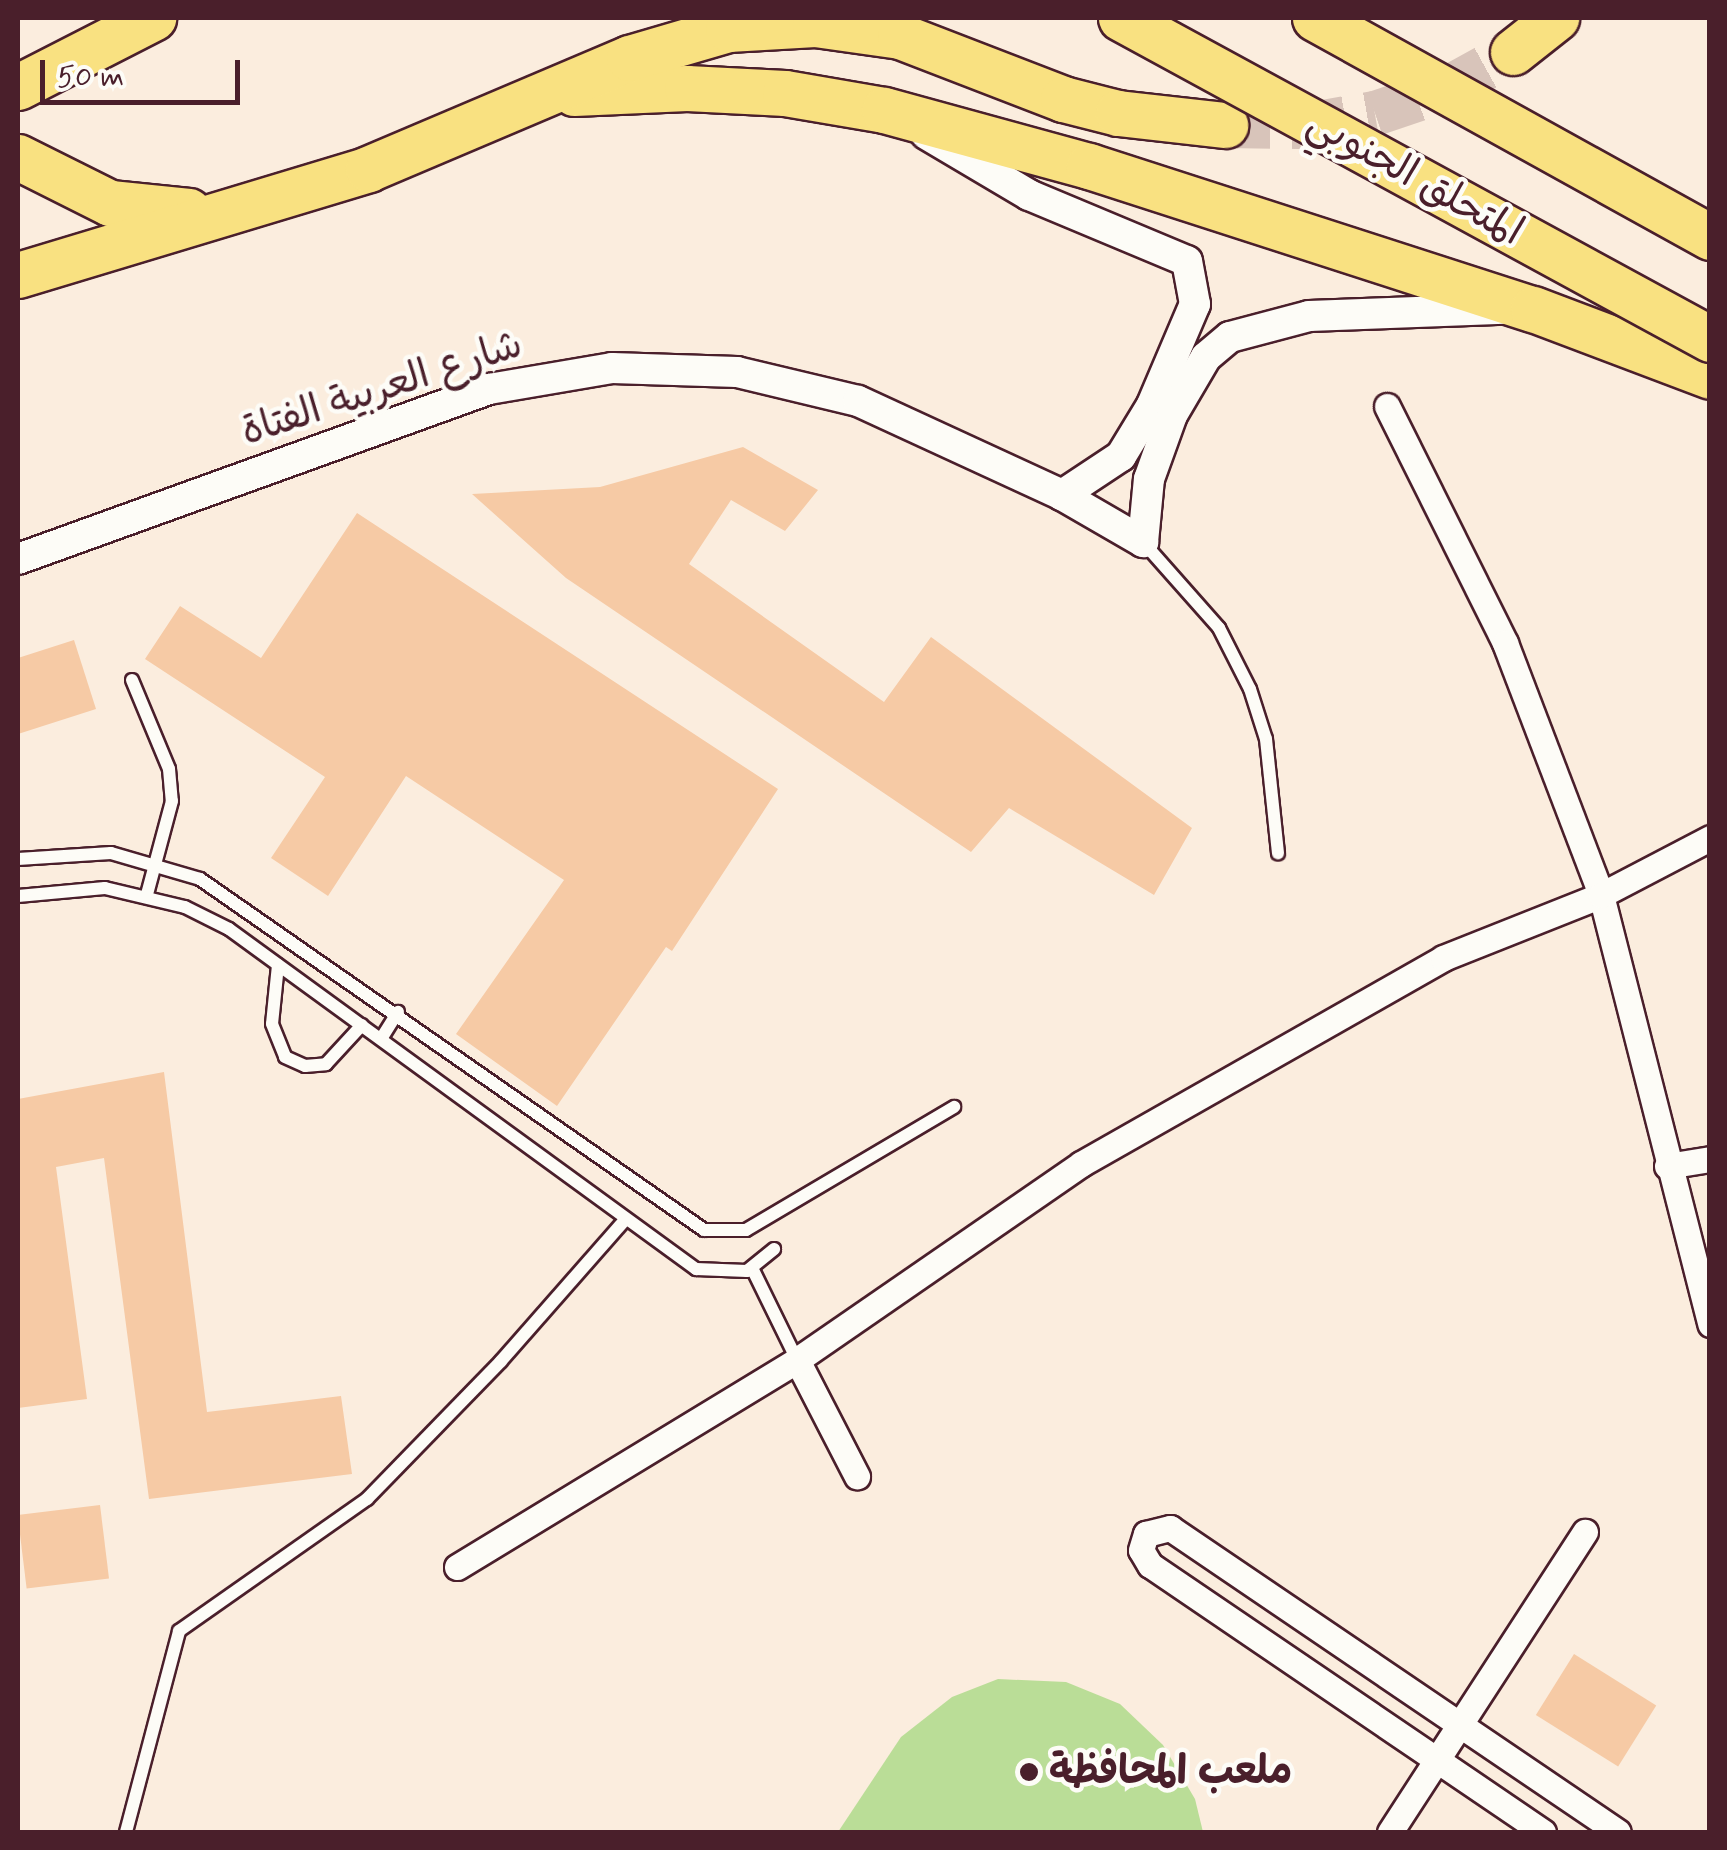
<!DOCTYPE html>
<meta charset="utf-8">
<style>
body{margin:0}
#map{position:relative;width:1727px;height:1850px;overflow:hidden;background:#fbedde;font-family:Mynerve,"Playpen Sans Arabic",sans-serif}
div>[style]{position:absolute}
.green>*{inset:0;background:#badd97}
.building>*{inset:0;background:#f6caa5;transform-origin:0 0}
.motorway-tunnel>*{height:45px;margin-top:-22.5px;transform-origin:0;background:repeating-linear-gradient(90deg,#d8c4ba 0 45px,transparent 0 67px)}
.roads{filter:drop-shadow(2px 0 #4a1f2b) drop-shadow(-2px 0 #4a1f2b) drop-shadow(0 2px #4a1f2b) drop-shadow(0 -2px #4a1f2b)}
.service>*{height:12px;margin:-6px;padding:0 6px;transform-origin:6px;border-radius:6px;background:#fdfcf7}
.minor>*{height:25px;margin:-12.5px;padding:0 12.5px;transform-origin:12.5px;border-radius:12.5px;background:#fdfcf7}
.tertiary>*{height:30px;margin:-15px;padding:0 15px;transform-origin:15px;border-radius:15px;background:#fdfcf7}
.motorway>*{height:45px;margin:-22.5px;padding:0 22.5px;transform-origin:22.5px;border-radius:22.5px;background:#f9e181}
.bridges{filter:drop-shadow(2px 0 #4a1f2b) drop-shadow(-2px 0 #4a1f2b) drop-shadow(0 2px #4a1f2b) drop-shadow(0 -2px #4a1f2b)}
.motorway-bridge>*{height:45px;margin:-22.5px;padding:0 22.5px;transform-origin:22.5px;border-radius:22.5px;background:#f9e181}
.dots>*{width:28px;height:28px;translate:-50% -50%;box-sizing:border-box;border:5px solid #fdfcf7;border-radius:50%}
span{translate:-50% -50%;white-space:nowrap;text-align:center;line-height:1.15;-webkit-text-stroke:9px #fdfcf7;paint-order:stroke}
.street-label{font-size:40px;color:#4a1f2b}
.poi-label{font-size:40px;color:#4a1f2b;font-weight:700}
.left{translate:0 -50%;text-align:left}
.frame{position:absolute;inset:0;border:20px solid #4a1f2b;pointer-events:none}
.scale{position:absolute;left:40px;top:60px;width:200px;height:45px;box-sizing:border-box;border:5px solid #4a1f2b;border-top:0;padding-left:12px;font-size:30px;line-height:35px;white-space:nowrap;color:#4a1f2b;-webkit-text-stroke:8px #fdfcf7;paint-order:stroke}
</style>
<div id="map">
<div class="green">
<i style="clip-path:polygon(998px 1679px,1066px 1682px,1120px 1704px,1163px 1745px,1195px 1799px,1203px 1832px,838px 1832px,901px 1737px,952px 1697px)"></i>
</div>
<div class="building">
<i style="clip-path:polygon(743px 447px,818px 490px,785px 531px,731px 500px,689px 564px,884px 702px,931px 637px,1192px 828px,1154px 895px,1009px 808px,971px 852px,566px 578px,472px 494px,600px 487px)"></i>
<i style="clip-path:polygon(357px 513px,778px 789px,672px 951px,666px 947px,557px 1106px,456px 1034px,564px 880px,406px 776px,328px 896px,271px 858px,325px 777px,145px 659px,180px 606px,261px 658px)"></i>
<i style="clip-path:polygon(74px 640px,96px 709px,18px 734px,18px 658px)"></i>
<i style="clip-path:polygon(164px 1072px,207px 1412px,341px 1396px,352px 1474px,149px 1499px,104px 1158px,56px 1167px,87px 1399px,18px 1408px,18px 1099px)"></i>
<i style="left:100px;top:1505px;width:74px;height:83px;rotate:83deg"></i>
<i style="left:1574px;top:1654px;width:97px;height:72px;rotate:32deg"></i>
</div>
<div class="motorway-tunnel">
<i style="left:1225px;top:125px;width:76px;rotate:0.8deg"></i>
<i style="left:1301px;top:126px;width:75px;rotate:-10deg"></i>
<i style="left:1375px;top:113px;width:75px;rotate:-18.7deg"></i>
<i style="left:1446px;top:89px;width:77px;rotate:-28.9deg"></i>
</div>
<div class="roads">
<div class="service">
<i style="left:1143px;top:542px;width:115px;rotate:48.5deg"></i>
<i style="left:1219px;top:628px;width:68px;rotate:63.1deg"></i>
<i style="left:1250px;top:689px;width:52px;rotate:72.3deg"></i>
<i style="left:1266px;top:739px;width:115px;rotate:84deg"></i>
<i style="left:132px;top:680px;width:96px;rotate:67.4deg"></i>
<i style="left:169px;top:769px;width:32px;rotate:85deg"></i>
<i style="left:172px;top:801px;width:96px;rotate:105deg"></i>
<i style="left:18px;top:859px;width:93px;rotate:-3.7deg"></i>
<i style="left:111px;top:853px;width:93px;rotate:16.3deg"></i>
<i style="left:200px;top:879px;width:614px;rotate:34.85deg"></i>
<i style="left:704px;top:1230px;width:42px"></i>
<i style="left:746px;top:1230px;width:242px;rotate:-30.6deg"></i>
<i style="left:18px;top:896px;width:87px;rotate:-5.3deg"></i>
<i style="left:105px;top:888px;width:82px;rotate:13.4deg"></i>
<i style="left:185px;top:907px;width:49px;rotate:26.6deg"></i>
<i style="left:229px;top:929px;width:578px;rotate:36.06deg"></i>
<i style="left:696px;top:1269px;width:51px;rotate:2.2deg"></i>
<i style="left:747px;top:1271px;width:35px;rotate:-39deg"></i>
<i style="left:278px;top:965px;width:59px;rotate:95.8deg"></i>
<i style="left:272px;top:1024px;width:35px;rotate:68deg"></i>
<i style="left:285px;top:1057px;width:22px;rotate:24deg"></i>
<i style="left:305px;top:1066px;width:21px;rotate:-5deg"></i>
<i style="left:326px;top:1064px;width:53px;rotate:-47.3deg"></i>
<i style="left:381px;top:1039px;width:32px;rotate:-58deg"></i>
<i style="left:752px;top:1268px;width:102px;rotate:63.9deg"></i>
<i style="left:126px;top:1832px;width:208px;rotate:-75.2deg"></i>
<i style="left:179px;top:1631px;width:230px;rotate:-35.1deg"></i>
<i style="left:367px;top:1499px;width:192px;rotate:-45.8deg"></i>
<i style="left:501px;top:1361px;width:188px;rotate:-48.7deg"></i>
</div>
<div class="minor">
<i style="left:1387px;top:406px;width:265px;rotate:63.5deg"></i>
<i style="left:1505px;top:643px;width:270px;rotate:69.1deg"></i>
<i style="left:1601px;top:895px;width:443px;rotate:75.7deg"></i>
<i style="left:1667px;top:1166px;width:44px;rotate:-9.2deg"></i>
<i style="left:797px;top:1360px;width:131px;rotate:62.7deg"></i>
<i style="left:457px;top:1567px;width:398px;rotate:-31.3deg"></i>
<i style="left:797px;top:1360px;width:345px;rotate:-34.6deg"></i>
<i style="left:1081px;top:1164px;width:417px;rotate:-29.6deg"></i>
<i style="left:1443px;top:958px;width:170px;rotate:-21.7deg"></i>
<i style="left:1601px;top:895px;width:123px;rotate:-27.6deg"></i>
<i style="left:1390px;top:1832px;width:358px;rotate:-57deg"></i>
<i style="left:1543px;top:1832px;width:475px;rotate:-145.8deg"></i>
<i style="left:1150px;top:1565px;width:17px;rotate:-121deg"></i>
<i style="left:1141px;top:1550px;width:17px;rotate:-73deg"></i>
<i style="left:1146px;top:1534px;width:25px;rotate:-14deg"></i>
<i style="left:1170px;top:1528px;width:541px;rotate:34.16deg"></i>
</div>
<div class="tertiary">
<i style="left:926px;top:134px;width:120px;rotate:30.6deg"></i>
<i style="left:1029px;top:195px;width:171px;rotate:22.7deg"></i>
<i style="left:1187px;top:261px;width:44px;rotate:79.5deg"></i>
<i style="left:1195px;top:304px;width:110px;rotate:113.1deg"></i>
<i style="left:1152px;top:405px;width:60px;rotate:121.3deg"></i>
<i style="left:1121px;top:456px;width:71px;rotate:146.5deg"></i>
<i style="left:18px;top:559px;width:501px;rotate:-19.85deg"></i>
<i style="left:489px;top:389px;width:125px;rotate:-9.7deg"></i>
<i style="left:612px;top:368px;width:125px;rotate:1.8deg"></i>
<i style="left:737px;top:372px;width:124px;rotate:13.5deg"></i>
<i style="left:858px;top:401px;width:225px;rotate:24.7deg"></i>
<i style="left:1062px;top:495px;width:94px;rotate:30.1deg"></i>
<i style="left:1143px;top:542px;width:63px;rotate:-84.6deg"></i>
<i style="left:1149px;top:479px;width:68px;rotate:-70.2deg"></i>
<i style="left:1172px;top:415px;width:67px;rotate:-59.6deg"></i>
<i style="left:1206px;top:357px;width:31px;rotate:-40deg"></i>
<i style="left:1230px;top:337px;width:82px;rotate:-14.9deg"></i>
<i style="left:1309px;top:316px;width:195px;rotate:-2.1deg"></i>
</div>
<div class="motorway">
<i style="left:1513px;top:52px;width:55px;rotate:-38.3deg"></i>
<i style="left:18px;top:87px;width:152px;rotate:-27.1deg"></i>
<i style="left:574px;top:93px;width:113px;rotate:-2.5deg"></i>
<i style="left:687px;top:88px;width:98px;rotate:2.9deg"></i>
<i style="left:785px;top:93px;width:100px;rotate:9.7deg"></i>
<i style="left:884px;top:110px;width:213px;rotate:15.3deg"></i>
<i style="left:1089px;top:166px;width:466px;rotate:17.9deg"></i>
<i style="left:1533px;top:309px;width:189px;rotate:20.7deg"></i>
<i style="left:18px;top:157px;width:103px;rotate:26.6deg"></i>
<i style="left:110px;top:203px;width:79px;rotate:5.8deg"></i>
<i style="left:18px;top:275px;width:366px;rotate:-16.8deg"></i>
<i style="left:368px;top:169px;width:284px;rotate:-23deg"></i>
<i style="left:629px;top:58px;width:103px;rotate:-16.3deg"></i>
<i style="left:728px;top:29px;width:87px;rotate:-3.3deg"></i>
<i style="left:815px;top:24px;width:86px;rotate:8deg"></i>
<i style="left:900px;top:36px;width:175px;rotate:21.1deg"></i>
<i style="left:1063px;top:99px;width:57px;rotate:14.3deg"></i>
<i style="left:1118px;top:113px;width:108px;rotate:6.4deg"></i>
</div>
</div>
<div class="bridges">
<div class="motorway-bridge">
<i style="left:1121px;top:18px;width:671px;rotate:28.59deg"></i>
<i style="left:1315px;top:18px;width:452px;rotate:29deg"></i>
</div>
</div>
<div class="dots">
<i style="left:1029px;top:1772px;background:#4a1f2b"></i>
</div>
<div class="street-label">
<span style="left:1415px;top:178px;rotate:29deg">المتحلق الجنوبي</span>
<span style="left:382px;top:389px;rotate:-18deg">شارع العربية الفتاة</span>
</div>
<div class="poi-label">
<span class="left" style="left:1049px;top:1772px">ملعب المحافظة</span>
</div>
<div class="frame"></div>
<div class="scale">50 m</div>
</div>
